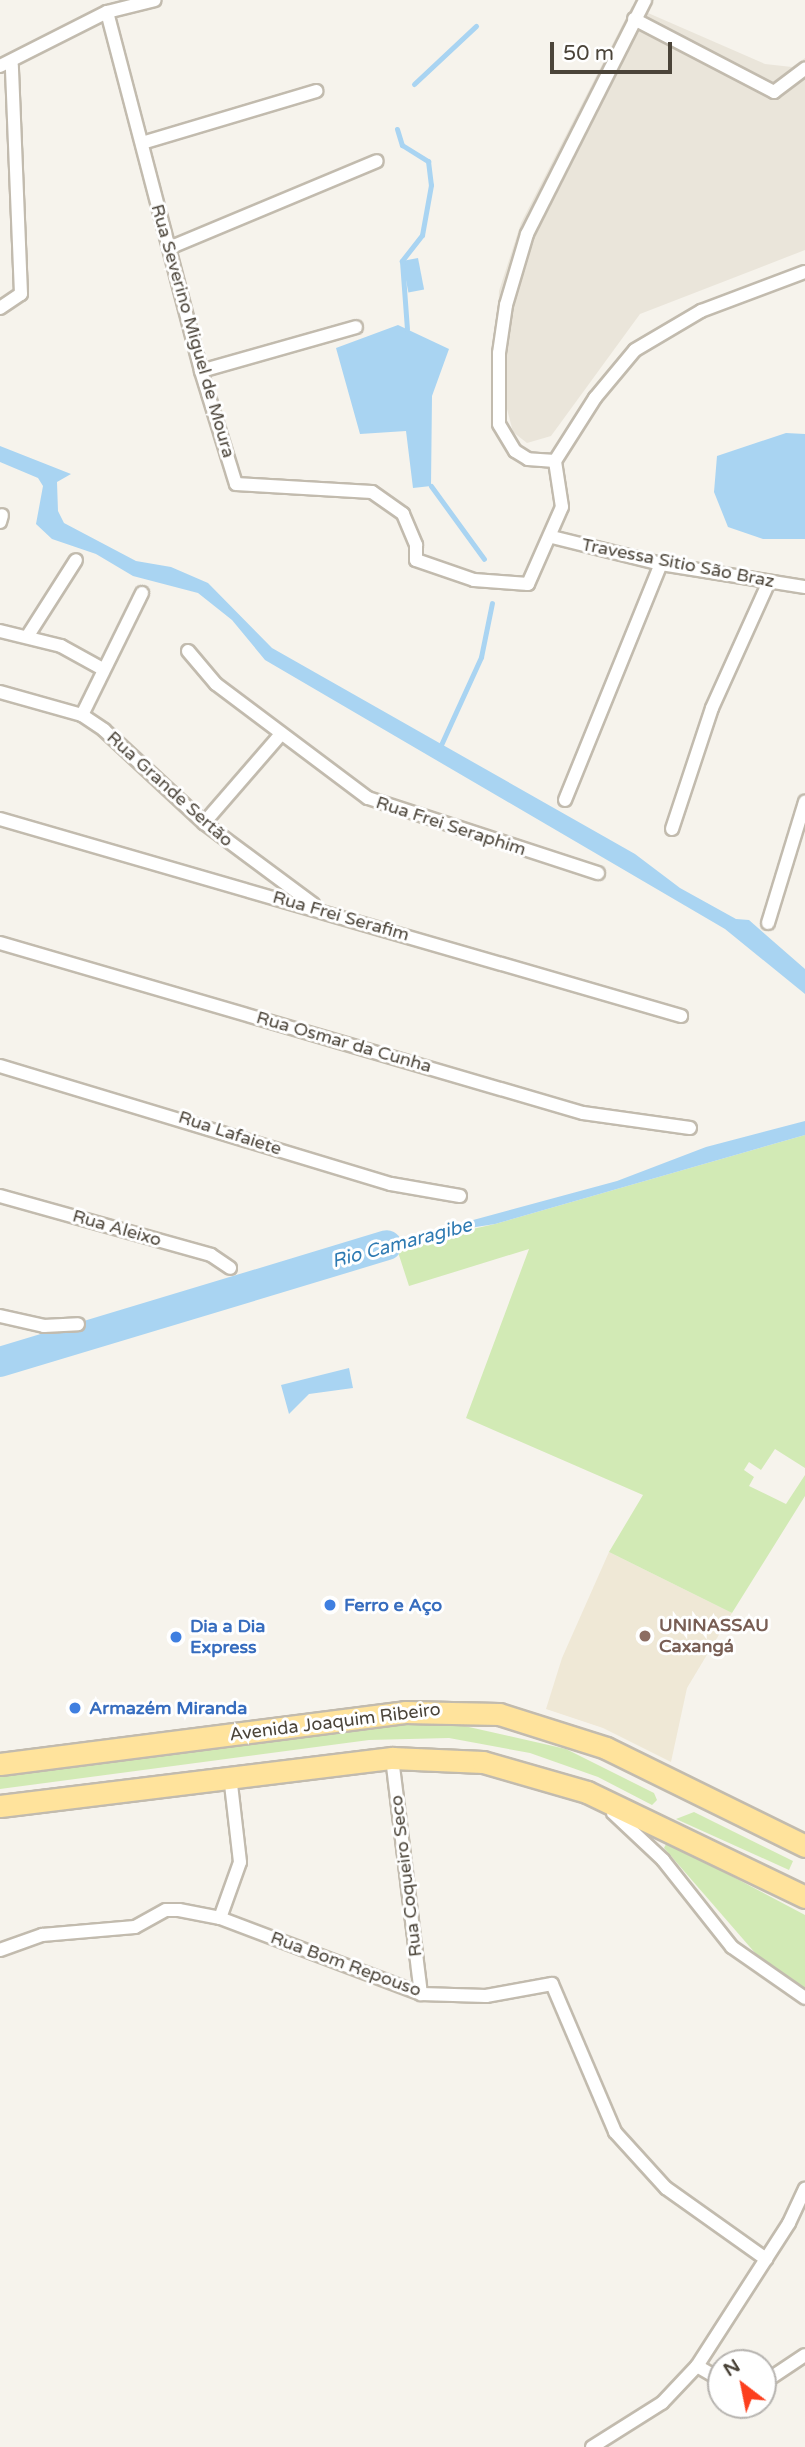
<!DOCTYPE html>
<meta charset="utf-8">
<style>
body{margin:0}
#map{position:relative;width:805px;height:2447px;overflow:hidden;background:#f6f3ec;font-family:"Varela Round",sans-serif}
div>[style]{position:absolute}
.residential>*{inset:0;background:#eae5da}
.education>*{inset:0;background:#efe8d6}
.green>*{inset:0;background:#d2eab5}
.water>*{inset:0;background:#a9d4f2;transform-origin:0 0}
.stream>*{height:5px;margin:-2.5px;padding:0 2.5px;transform-origin:2.5px;border-radius:2.5px;background:#a9d4f2}
.river>*{height:30px;margin:-15px;padding:0 15px;transform-origin:15px;border-radius:15px;background:#a9d4f2}
.roads{filter:drop-shadow(2px 0 #c2bbae) drop-shadow(-2px 0 #c2bbae) drop-shadow(0 2px #c2bbae) drop-shadow(0 -2px #c2bbae)}
.street>*{height:12px;margin:-6px;padding:0 6px;transform-origin:6px;border-radius:6px;background:#fff}
.primary>*{height:21px;margin:-10.5px;padding:0 10.5px;transform-origin:10.5px;border-radius:10.5px;background:#ffe39c}
.dots>*{width:19px;height:19px;translate:-50% -50%;box-sizing:border-box;border:4px solid #fff;border-radius:50%}
span{translate:-50% -50%;white-space:nowrap;text-align:center;line-height:1.15;-webkit-text-stroke:6px #fff;paint-order:stroke}
.street-label{font-size:18px;color:#4b4439}
.shop-label{font-size:18px;color:#366cbe;font-weight:700}
.left{translate:0 -50%;text-align:left}
.education-label{font-size:18px;color:#785e54;font-weight:700}
.water-label{font-size:19px;color:#2e7ab2;font-style:italic}
.north{position:absolute;left:707px;top:2349px;width:70px;height:70px;box-sizing:border-box;background:#fff;border:2px solid #b7b4b0;border-radius:50%;rotate:328deg;font-size:19px;font-weight:700;line-height:28px;text-align:center;color:#4b4439}
.north::after{content:'';display:block;margin:auto;width:24px;height:32px;background:#fc3f1d;clip-path:polygon(50% 0,100% 100%,50% 72%,0 100%)}
.scale{position:absolute;left:550px;top:42px;width:122px;height:32px;box-sizing:border-box;border:4px solid #4b4439;border-top:0;padding-left:9px;font-size:21px;line-height:24px;white-space:nowrap;color:#4b4439;-webkit-text-stroke:5px #fff;paint-order:stroke}
</style>
<div id="map">
<div class="residential">
<i style="clip-path:polygon(632px 6px,765px 64px,792px 67px,805px 58px,805px 250px,640px 314px,551px 436px,527px 443px,513px 432px,496px 367px,499px 291px,521px 223px)"></i>
</div>
<div class="education">
<i style="clip-path:polygon(609px 1552px,732px 1613px,687px 1688px,671px 1762px,603px 1728px,546px 1709px,562px 1658px)"></i>
</div>
<div class="green">
<i style="clip-path:polygon(805px 1135px,805px 1468px,775px 1449px,761px 1470px,749px 1462px,744px 1470px,754px 1477px,749px 1486px,786px 1504px,805px 1475px,805px 1496px,732px 1613px,609px 1552px,643px 1495px,466px 1418px,529px 1249px,409px 1286px,396px 1246px,495px 1224px)"></i>
<i style="clip-path:polygon(402px 1725px,460px 1725px,566px 1749px,654px 1793px,657px 1800px,652px 1805px,598px 1777px,530px 1753px,449px 1738px,369px 1740px,0 1789px,0 1773px,268px 1736px)"></i>
<i style="clip-path:polygon(694px 1812px,793px 1861px,789px 1870px,676px 1819px)"></i>
<i style="clip-path:polygon(667px 1842px,805px 1915px,805px 1989px,756px 1954px,664px 1848px)"></i>
</div>
<div class="water">
<i style="left:418px;top:258px;width:32px;height:16px;rotate:79deg"></i>
<i style="clip-path:polygon(398px 325px,449px 349px,432px 396px,431px 486px,413px 488px,406px 431px,360px 434px,336px 348px)"></i>
<i style="clip-path:polygon(786px 433px,805px 434px,805px 539px,763px 539px,728px 527px,714px 492px,717px 456px)"></i>
<i style="clip-path:polygon(0 446px,71px 474px,57px 482px,58px 511px,64px 523px,136px 561px,171px 567px,208px 583px,272px 648px,635px 854px,680px 888px,736px 919px,749px 920px,805px 969px,805px 994px,725px 929px,265px 660px,232px 620px,198px 593px,133px 576px,96px 554px,52px 539px,36px 524px,43px 486px,38px 478px,0 462px)"></i>
<i style="clip-path:polygon(805px 1121px,805px 1135px,495px 1224px,438px 1233px,348px 1259px,348px 1254px,617px 1181px,706px 1147px)"></i>
<i style="clip-path:polygon(349px 1368px,353px 1388px,309px 1394px,289px 1414px,281px 1385px)"></i>
</div>
<div class="stream">
<i style="left:414px;top:84px;width:85px;rotate:-43.1deg"></i>
<i style="left:397px;top:129px;width:17px;rotate:73deg"></i>
<i style="left:402px;top:145px;width:31px;rotate:32deg"></i>
<i style="left:428px;top:161px;width:24px;rotate:83deg"></i>
<i style="left:431px;top:185px;width:51px;rotate:100.2deg"></i>
<i style="left:422px;top:235px;width:33px;rotate:128deg"></i>
<i style="left:402px;top:261px;width:68px;rotate:85.8deg"></i>
<i style="left:431px;top:486px;width:90px;rotate:54deg"></i>
<i style="left:440px;top:747px;width:99px;rotate:-65.5deg"></i>
<i style="left:481px;top:657px;width:55px;rotate:-78.5deg"></i>
</div>
<div class="river">
<i style="left:0;top:1362px;width:404px;rotate:-16.8deg"></i>
</div>
<div class="roads">
<div class="street">
<i style="left:107px;top:12px;width:371px;rotate:75.3deg"></i>
<i style="left:201px;top:371px;width:118px;rotate:72.8deg"></i>
<i style="left:236px;top:484px;width:136px;rotate:3.4deg"></i>
<i style="left:372px;top:492px;width:38px;rotate:35deg"></i>
<i style="left:403px;top:514px;width:34px;rotate:67deg"></i>
<i style="left:416px;top:545px;width:15px;rotate:90deg"></i>
<i style="left:416px;top:560px;width:61px;rotate:19deg"></i>
<i style="left:474px;top:580px;width:54px;rotate:4.2deg"></i>
<i style="left:528px;top:584px;width:84px;rotate:-66.2deg"></i>
<i style="left:562px;top:507px;width:47px;rotate:-98.7deg"></i>
<i style="left:634px;top:19px;width:158px;rotate:27.5deg"></i>
<i style="left:774px;top:92px;width:39px;rotate:-37deg"></i>
<i style="left:0;top:66px;width:120px;rotate:-26.8deg"></i>
<i style="left:107px;top:12px;width:49px;rotate:-14deg"></i>
<i style="left:142px;top:143px;width:182px;rotate:-16.6deg"></i>
<i style="left:169px;top:248px;width:225px;rotate:-22.7deg"></i>
<i style="left:0;top:308px;width:25px;rotate:-34deg"></i>
<i style="left:21px;top:294px;width:229px;rotate:-92.3deg"></i>
<i style="left:201px;top:371px;width:161px;rotate:-15.8deg"></i>
<i style="left:555px;top:461px;width:27px;rotate:-176deg"></i>
<i style="left:528px;top:459px;width:15px;rotate:-148deg"></i>
<i style="left:515px;top:451px;width:31px;rotate:-121deg"></i>
<i style="left:499px;top:424px;width:71px;rotate:-90deg"></i>
<i style="left:499px;top:353px;width:49px;rotate:-81.7deg"></i>
<i style="left:506px;top:305px;width:74px;rotate:-73.5deg"></i>
<i style="left:527px;top:234px;width:262px;rotate:-63.2deg"></i>
<i style="left:555px;top:461px;width:75px;rotate:-57.6deg"></i>
<i style="left:595px;top:398px;width:62px;rotate:-50.2deg"></i>
<i style="left:635px;top:350px;width:77px;rotate:-30.6deg"></i>
<i style="left:701px;top:311px;width:111px;rotate:-20.6deg"></i>
<i style="left:0;top:522px;width:7px;rotate:-74deg"></i>
<i style="left:552px;top:537px;width:112px;rotate:13.9deg"></i>
<i style="left:661px;top:564px;width:146px;rotate:9.1deg"></i>
<i style="left:0;top:631px;width:63px;rotate:13.8deg"></i>
<i style="left:61px;top:646px;width:46px;rotate:28.8deg"></i>
<i style="left:27px;top:637px;width:91px;rotate:-57.5deg"></i>
<i style="left:188px;top:651px;width:43px;rotate:49.7deg"></i>
<i style="left:216px;top:684px;width:190px;rotate:36.9deg"></i>
<i style="left:368px;top:798px;width:242px;rotate:18.1deg"></i>
<i style="left:0;top:692px;width:85px;rotate:15.7deg"></i>
<i style="left:82px;top:715px;width:27px;rotate:34deg"></i>
<i style="left:104px;top:730px;width:137px;rotate:42.9deg"></i>
<i style="left:204px;top:823px;width:136px;rotate:36.6deg"></i>
<i style="left:82px;top:715px;width:136px;rotate:-63.8deg"></i>
<i style="left:565px;top:800px;width:255px;rotate:-67.9deg"></i>
<i style="left:0;top:819px;width:709px;rotate:16.13deg"></i>
<i style="left:204px;top:823px;width:118px;rotate:-49.1deg"></i>
<i style="left:672px;top:829px;width:127px;rotate:-71.7deg"></i>
<i style="left:712px;top:708px;width:138px;rotate:-65.7deg"></i>
<i style="left:768px;top:923px;width:127px;rotate:-73deg"></i>
<i style="left:0;top:943px;width:607px;rotate:16.26deg"></i>
<i style="left:583px;top:1113px;width:108px;rotate:8deg"></i>
<i style="left:0;top:1066px;width:408px;rotate:16.8deg"></i>
<i style="left:391px;top:1184px;width:70px;rotate:9.9deg"></i>
<i style="left:0;top:1196px;width:219px;rotate:15.6deg"></i>
<i style="left:211px;top:1255px;width:23px;rotate:34deg"></i>
<i style="left:0;top:1316px;width:45px;rotate:12.8deg"></i>
<i style="left:44px;top:1326px;width:34px;rotate:-3deg"></i>
<i style="left:392px;top:1758px;width:238px;rotate:83deg"></i>
<i style="left:613px;top:1813px;width:69px;rotate:43.2deg"></i>
<i style="left:663px;top:1860px;width:111px;rotate:51.6deg"></i>
<i style="left:732px;top:1947px;width:89px;rotate:34.9deg"></i>
<i style="left:220px;top:1918px;width:59px;rotate:-70.3deg"></i>
<i style="left:240px;top:1862px;width:87px;rotate:-96.6deg"></i>
<i style="left:0;top:1950px;width:45px;rotate:-19.7deg"></i>
<i style="left:42px;top:1935px;width:93px;rotate:-4.9deg"></i>
<i style="left:135px;top:1927px;width:35px;rotate:-29deg"></i>
<i style="left:166px;top:1910px;width:13px"></i>
<i style="left:179px;top:1910px;width:42px;rotate:11deg"></i>
<i style="left:220px;top:1918px;width:215px;rotate:20.7deg"></i>
<i style="left:421px;top:1994px;width:65px;rotate:1.8deg"></i>
<i style="left:486px;top:1996px;width:67px;rotate:-10.3deg"></i>
<i style="left:552px;top:1984px;width:161px;rotate:66.9deg"></i>
<i style="left:615px;top:2132px;width:76px;rotate:47.7deg"></i>
<i style="left:666px;top:2188px;width:123px;rotate:35.4deg"></i>
<i style="left:697px;top:2366px;width:28px;rotate:30deg"></i>
<i style="left:763px;top:2383px;width:50px;rotate:-33.7deg"></i>
<i style="left:592px;top:2447px;width:83px;rotate:-32.2deg"></i>
<i style="left:662px;top:2403px;width:51px;rotate:-46.6deg"></i>
<i style="left:697px;top:2366px;width:170px;rotate:-57.2deg"></i>
<i style="left:789px;top:2223px;width:38px;rotate:-65deg"></i>
</div>
<div class="primary">
<i style="left:0;top:1764px;width:408px;rotate:-7.3deg"></i>
<i style="left:405px;top:1712px;width:94px;rotate:1.2deg"></i>
<i style="left:499px;top:1714px;width:112px;rotate:17.6deg"></i>
<i style="left:606px;top:1748px;width:222px;rotate:26.2deg"></i>
<i style="left:0;top:1806px;width:395px;rotate:-7deg"></i>
<i style="left:392px;top:1758px;width:91px;rotate:2.5deg"></i>
<i style="left:483px;top:1762px;width:108px;rotate:16.1deg"></i>
<i style="left:587px;top:1792px;width:242px;rotate:25.7deg"></i>
</div>
</div>
<div class="dots">
<i style="left:330px;top:1605px;background:#3f7fe0"></i>
<i style="left:645px;top:1636px;background:#8d6e63"></i>
<i style="left:176px;top:1637px;background:#3f7fe0"></i>
<i style="left:75px;top:1708px;background:#3f7fe0"></i>
</div>
<div class="street-label">
<span style="left:193px;top:331px;rotate:74deg">Rua Severino Miguel de Moura</span>
<span style="left:678px;top:563px;rotate:11deg">Travessa Sitio São Braz</span>
<span style="left:170px;top:789px;rotate:42deg">Rua Grande Sertão</span>
<span style="left:451px;top:826px;rotate:18deg">Rua Frei Seraphim</span>
<span style="left:341px;top:916px;rotate:16deg">Rua Frei Serafim</span>
<span style="left:344px;top:1042px;rotate:16deg">Rua Osmar da Cunha</span>
<span style="left:230px;top:1133px;rotate:18deg">Rua Lafaiete</span>
<span style="left:117px;top:1228px;rotate:16deg">Rua Aleixo</span>
<span style="left:335px;top:1722px;rotate:-7deg">Avenida Joaquim Ribeiro</span>
<span style="left:406px;top:1876px;rotate:-97deg">Rua Coqueiro Seco</span>
<span style="left:346px;top:1964px;rotate:20deg">Rua Bom Repouso</span>
</div>
<div class="shop-label">
<span class="left" style="left:344px;top:1605px">Ferro e Aço</span>
<span class="left" style="left:190px;top:1637px">Dia a Dia<br>Express</span>
<span class="left" style="left:89px;top:1708px">Armazém Miranda</span>
</div>
<div class="education-label">
<span class="left" style="left:659px;top:1636px">UNINASSAU<br>Caxangá</span>
</div>
<div class="water-label">
<span style="left:402px;top:1244px;rotate:-15deg">Rio Camaragibe</span>
</div>
<div class="north">N</div>
<div class="scale">50 m</div>
</div>
